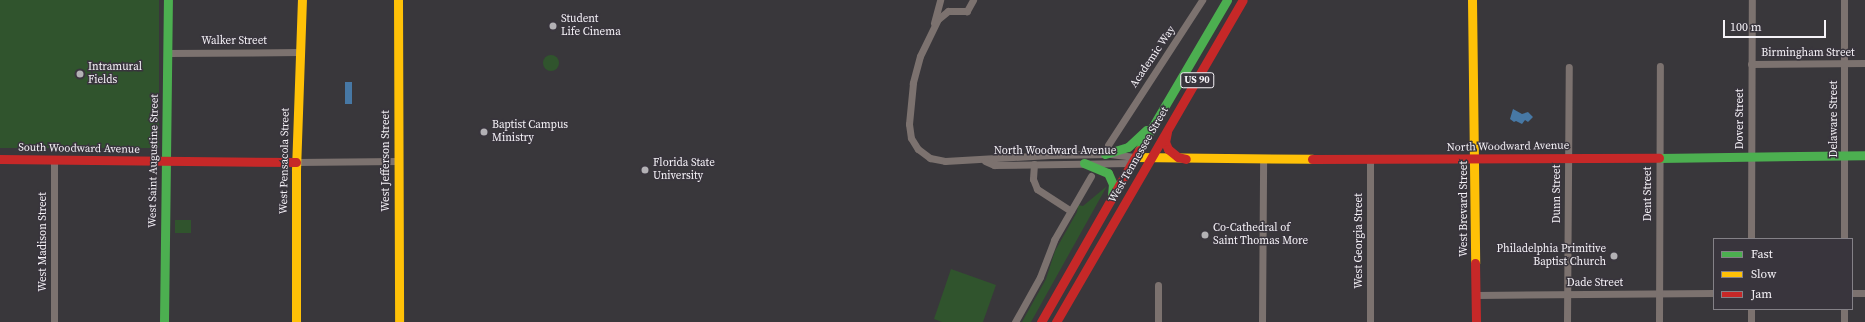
<!DOCTYPE html>
<style>
body{margin:0}
#map{position:relative;width:1865px;height:322px;overflow:hidden;background:#39373b;font-family:"Source Serif 4",serif}
div>[style]{position:absolute}
.green>*{inset:0;background:#30542d;transform-origin:0 0}
.round{border-radius:50%}
.water>*{inset:0;background:#4778a5;transform-origin:0 0}
.street>*{height:7px;margin:-3.5px;padding:0 3.5px;transform-origin:3.5px;border-radius:3.5px;background:#7c726f}
.fast>*{height:9px;margin:-4.5px;padding:0 4.5px;transform-origin:4.5px;border-radius:4.5px;background:#4caf50}
.slow>*{height:9px;margin:-4.5px;padding:0 4.5px;transform-origin:4.5px;border-radius:4.5px;background:#ffc107}
.jam>*{height:9px;margin:-4.5px;padding:0 4.5px;transform-origin:4.5px;border-radius:4.5px;background:#c62828}
.dots>*{width:11px;height:11px;translate:-50% -50%;box-sizing:border-box;border:2px solid #39353d;border-radius:50%}
span{translate:-50% -50%;white-space:nowrap;text-align:center;line-height:1.15;-webkit-text-stroke:3px #39353d;paint-order:stroke}
.shield-label span{padding:1px 3px;background:#39353d;border:1px solid;border-radius:3px;-webkit-text-stroke-width:0}
.shield-label{font-size:10px;color:#f5f2f7;font-weight:700}
.poi-label{font-size:11px;color:#f5f2f7}
.left{translate:0 -50%;text-align:left}
.right{translate:-100% -50%;text-align:right}
.street-label{font-size:11px;color:#f5f2f7}
.legend{position:absolute;left:1713px;top:238px;width:140px;height:72px;box-sizing:border-box;background:#39353d;border:1px solid #848187;margin:0;padding:5px 7px;list-style:none;font-size:12px;color:#f5f2f7}
.legend li{display:flex;align-items:center;gap:8px;height:20px}
.legend b{width:20px;border:1px solid #848187}
.scale{position:absolute;left:1723px;top:20px;width:103px;height:18px;box-sizing:border-box;border:2px solid #f5f2f7;border-top:0;padding-left:5px;font-size:12px;line-height:14px;white-space:nowrap;color:#f5f2f7;-webkit-text-stroke:3px #39353d;paint-order:stroke}
</style>
<div id="map">
<div class="green">
<i style="left:0;top:0;width:159px;height:148px"></i>
<i class="round" style="left:543px;top:55px;width:16px;height:16px"></i>
<i style="clip-path:polygon(1107px 186px,1031px 322px,1022px 322px,1046px 279px,1055px 251px,1077px 212px,1078px 205px,1083px 206px)"></i>
<i style="left:191px;top:220px;width:13px;height:16px;rotate:90deg"></i>
<i style="clip-path:polygon(951px 269px,996px 285px,983px 322px,942px 322px,934px 319px)"></i>
</div>
<div class="water">
<i style="left:345px;top:82px;width:7px;height:22px"></i>
<i style="clip-path:polygon(1513px 109px,1522px 114px,1528px 112px,1533px 117px,1528px 122px,1525px 120px,1522px 124px,1516px 121px,1514px 122px,1510px 119px)"></i>
</div>
<div class="street">
<i style="left:973px;top:0;width:13px;rotate:119deg"></i>
<i style="left:967px;top:11px;width:19px;rotate:180deg"></i>
<i style="left:948px;top:11px;width:13px;rotate:141deg"></i>
<i style="left:938px;top:19px;width:41px;rotate:115.9deg"></i>
<i style="left:920px;top:56px;width:28px;rotate:105deg"></i>
<i style="left:913px;top:83px;width:41px;rotate:95.6deg"></i>
<i style="left:909px;top:124px;width:14px;rotate:82deg"></i>
<i style="left:911px;top:138px;width:13px;rotate:58deg"></i>
<i style="left:918px;top:149px;width:15px;rotate:37deg"></i>
<i style="left:930px;top:158px;width:15px;rotate:11deg"></i>
<i style="left:945px;top:161px;width:105px;rotate:-3.3deg"></i>
<i style="left:1050px;top:155px;width:60px;rotate:-1deg"></i>
<i style="left:1110px;top:154px;width:25px;rotate:7deg"></i>
<i style="left:1844px;top:0;width:239px;rotate:90deg"></i>
<i style="left:934px;top:23px;width:24px;rotate:-75deg"></i>
<i style="left:168px;top:53px;width:132px;rotate:-0.4deg"></i>
<i style="left:1751px;top:64px;width:114px;rotate:-0.5deg"></i>
<i style="left:1108px;top:145px;width:173px;rotate:-57deg"></i>
<i style="left:54px;top:161px;width:161px;rotate:90deg"></i>
<i style="left:985px;top:161px;width:10px;rotate:24deg"></i>
<i style="left:994px;top:165px;width:137px;rotate:-0.8deg"></i>
<i style="left:296px;top:162px;width:102px;rotate:-0.6deg"></i>
<i style="left:1034px;top:164px;width:15px;rotate:94deg"></i>
<i style="left:1033px;top:179px;width:11px;rotate:68deg"></i>
<i style="left:1037px;top:189px;width:40px;rotate:32.9deg"></i>
<i style="left:1751px;top:239px;width:239px;rotate:-89.8deg"></i>
<i style="left:1852px;top:293px;width:13px"></i>
<i style="left:1476px;top:295px;width:238px;rotate:-0.5deg"></i>
<i style="left:1015px;top:322px;width:51px;rotate:-60.9deg"></i>
<i style="left:1040px;top:277px;width:40px;rotate:-69deg"></i>
<i style="left:1054px;top:240px;width:74px;rotate:-60deg"></i>
<i style="left:1158px;top:322px;width:37px;rotate:-90deg"></i>
<i style="left:1262px;top:322px;width:162px;rotate:-89.6deg"></i>
<i style="left:1370px;top:322px;width:162px;rotate:-90deg"></i>
<i style="left:1567px;top:322px;width:255px;rotate:-89.6deg"></i>
<i style="left:1659px;top:322px;width:256px;rotate:-89.8deg"></i>
<i style="left:1751px;top:322px;width:13px;rotate:-90deg"></i>
<i style="left:1844px;top:322px;width:13px;rotate:-90deg"></i>
</div>
<div class="fast">
<i style="left:1139px;top:150px;width:174px;rotate:-59.6deg"></i>
<i style="left:1105px;top:154px;width:24px;rotate:-17deg"></i>
<i style="left:1128px;top:147px;width:25px;rotate:-43deg"></i>
<i style="left:1659px;top:158px;width:206px;rotate:-0.8deg"></i>
<i style="left:1084px;top:163px;width:26px;rotate:23deg"></i>
<i style="left:1108px;top:173px;width:12px;rotate:66deg"></i>
<i style="left:1113px;top:184px;width:11px;rotate:95deg"></i>
<i style="left:164px;top:322px;width:322px;rotate:-89.3deg"></i>
</div>
<div class="slow">
<i style="left:398px;top:0;width:322px;rotate:89.8deg"></i>
<i style="left:1472px;top:0;width:263px;rotate:89.3deg"></i>
<i style="left:1135px;top:157px;width:177px;rotate:0.6deg"></i>
<i style="left:296px;top:322px;width:152px;rotate:-90deg"></i>
<i style="left:296px;top:170px;width:170px;rotate:-88deg"></i>
</div>
<div class="jam">
<i style="left:1167px;top:132px;width:10px;rotate:101deg"></i>
<i style="left:1165px;top:142px;width:8px;rotate:67deg"></i>
<i style="left:1168px;top:149px;width:13px;rotate:39deg"></i>
<i style="left:1178px;top:157px;width:8px;rotate:14deg"></i>
<i style="left:0;top:159px;width:296px;rotate:0.6deg"></i>
<i style="left:1312px;top:159px;width:347px;rotate:-0.2deg"></i>
<i style="left:1475px;top:263px;width:59px;rotate:89deg"></i>
<i style="left:1041px;top:322px;width:198px;rotate:-60.3deg"></i>
<i style="left:1056px;top:322px;width:372px;rotate:-59.9deg"></i>
</div>
<div class="dots">
<i style="left:553px;top:26px;background:#b3b1b5"></i>
<i style="left:80px;top:74px;background:#b3b1b5"></i>
<i style="left:484px;top:132px;background:#b3b1b5"></i>
<i style="left:645px;top:170px;background:#b3b1b5"></i>
<i style="left:1205px;top:235px;background:#b3b1b5"></i>
<i style="left:1614px;top:256px;background:#b3b1b5"></i>
</div>
<div class="shield-label">
<span style="left:1197px;top:80px">US 90</span>
</div>
<div class="poi-label">
<span class="left" style="left:561px;top:26px">Student<br>Life Cinema</span>
<span class="left" style="left:88px;top:74px">Intramural<br>Fields</span>
<span class="left" style="left:492px;top:132px">Baptist Campus<br>Ministry</span>
<span class="left" style="left:653px;top:170px">Florida State<br>University</span>
<span class="left" style="left:1213px;top:235px">Co-Cathedral of<br>Saint Thomas More</span>
<span class="right" style="left:1606px;top:256px">Philadelphia Primitive<br>Baptist Church</span>
</div>
<div class="street-label">
<span style="left:234px;top:41px">Walker Street</span>
<span style="left:1808px;top:53px">Birmingham Street</span>
<span style="left:1153px;top:57px;rotate:-56deg">Academic Way</span>
<span style="left:1740px;top:119px;rotate:-90deg">Dover Street</span>
<span style="left:1834px;top:119px;rotate:-90deg">Delaware Street</span>
<span style="left:1508px;top:147px;rotate:-1deg">North Woodward Avenue</span>
<span style="left:79px;top:149px;rotate:1deg">South Woodward Avenue</span>
<span style="left:1055px;top:151px">North Woodward Avenue</span>
<span style="left:1139px;top:155px;rotate:-60deg">West Tennessee Street</span>
<span style="left:154px;top:161px;rotate:-89deg">West Saint Augustine Street</span>
<span style="left:285px;top:161px;rotate:-89deg">West Pensacola Street</span>
<span style="left:386px;top:161px;rotate:-90deg">West Jefferson Street</span>
<span style="left:1557px;top:194px;rotate:-90deg">Dunn Street</span>
<span style="left:1648px;top:194px;rotate:-90deg">Dent Street</span>
<span style="left:1464px;top:209px;rotate:-90deg">West Brevard Street</span>
<span style="left:1359px;top:241px;rotate:-90deg">West Georgia Street</span>
<span style="left:43px;top:242px;rotate:-90deg">West Madison Street</span>
<span style="left:1595px;top:283px">Dade Street</span>
</div>
<ul class="legend">
<li><b style="height:5px;background:#4caf50"></b>Fast</li>
<li><b style="height:5px;background:#ffc107"></b>Slow</li>
<li><b style="height:5px;background:#c62828"></b>Jam</li>
</ul>
<div class="scale">100 m</div>
</div>
